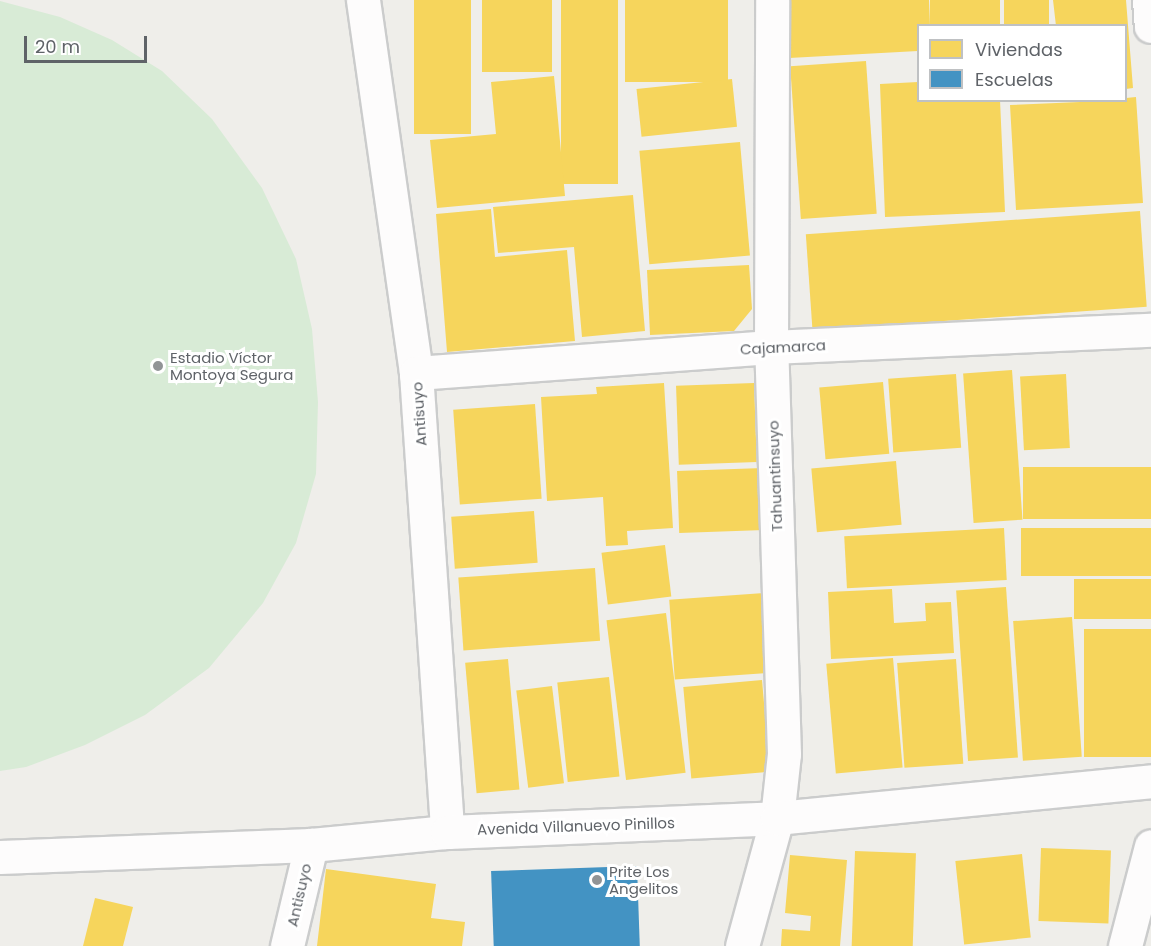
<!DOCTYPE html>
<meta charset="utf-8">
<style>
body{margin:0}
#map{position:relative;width:1151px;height:946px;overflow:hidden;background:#efeeea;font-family:Poppins,sans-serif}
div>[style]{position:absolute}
.green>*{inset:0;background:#d8ebd6}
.homes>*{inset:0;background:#f6d55c;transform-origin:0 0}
.schools>*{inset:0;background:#4393c3;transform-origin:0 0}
.roads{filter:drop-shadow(2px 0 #cbcccc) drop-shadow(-2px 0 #cbcccc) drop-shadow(0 2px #cbcccc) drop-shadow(0 -2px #cbcccc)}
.minor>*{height:33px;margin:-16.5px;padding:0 16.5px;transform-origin:16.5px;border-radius:16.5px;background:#fdfcfc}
.tertiary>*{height:33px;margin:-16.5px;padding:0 16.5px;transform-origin:16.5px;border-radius:16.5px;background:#fdfcfc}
.dots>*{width:16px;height:16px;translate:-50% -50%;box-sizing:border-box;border:3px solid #fff;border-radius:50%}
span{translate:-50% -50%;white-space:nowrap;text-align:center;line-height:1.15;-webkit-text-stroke:6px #fff;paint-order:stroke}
.street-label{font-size:15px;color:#5f6368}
.poi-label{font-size:15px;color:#5f6368}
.left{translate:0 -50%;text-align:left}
.legend{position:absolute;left:917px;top:24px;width:210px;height:78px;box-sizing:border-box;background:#fff;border:2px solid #bfc1c3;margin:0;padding:8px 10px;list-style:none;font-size:18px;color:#5f6368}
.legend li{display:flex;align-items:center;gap:12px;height:30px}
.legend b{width:30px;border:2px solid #bfc1c3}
.scale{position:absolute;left:24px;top:36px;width:123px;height:27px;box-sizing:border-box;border:3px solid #5f6368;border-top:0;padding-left:8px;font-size:18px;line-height:21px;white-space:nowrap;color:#5f6368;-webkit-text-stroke:4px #fff;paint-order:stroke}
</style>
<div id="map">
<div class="green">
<i style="clip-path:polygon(0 1px,60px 17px,112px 40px,162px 71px,212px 119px,262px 188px,296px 259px,312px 329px,318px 402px,316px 474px,296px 543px,263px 603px,209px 668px,145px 715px,85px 745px,26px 767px,0 771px)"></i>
</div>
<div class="homes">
<i style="left:414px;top:0;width:57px;height:134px"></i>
<i style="left:482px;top:0;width:70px;height:72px"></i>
<i style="left:561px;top:0;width:57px;height:184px"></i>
<i style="left:625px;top:0;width:103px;height:82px"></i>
<i style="clip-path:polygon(785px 0,929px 0,930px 26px,918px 26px,918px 51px,789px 58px)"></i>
<i style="left:930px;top:0;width:70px;height:26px"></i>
<i style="left:1004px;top:0;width:45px;height:26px"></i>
<i style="clip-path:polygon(1053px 0,1126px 0,1133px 88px,1126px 89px,1126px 26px,1056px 26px)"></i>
<i style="left:866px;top:61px;width:153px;height:76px;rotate:86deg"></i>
<i style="clip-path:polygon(554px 76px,565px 196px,437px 208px,430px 140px,496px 134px,491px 82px)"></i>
<i style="left:732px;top:79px;width:48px;height:96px;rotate:84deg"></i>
<i style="clip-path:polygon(918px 82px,918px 100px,1000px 100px,1005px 212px,885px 217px,880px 84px)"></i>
<i style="clip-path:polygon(1136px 97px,1143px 203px,1016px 210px,1010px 105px,1126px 100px,1126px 98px)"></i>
<i style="left:740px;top:142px;width:114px;height:101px;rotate:85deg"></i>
<i style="clip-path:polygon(633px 195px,645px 331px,582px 337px,574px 247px,498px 253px,493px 207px)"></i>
<i style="clip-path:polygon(491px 209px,495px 257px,567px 250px,575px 341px,447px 352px,436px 214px)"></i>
<i style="left:1140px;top:211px;width:96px;height:335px;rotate:86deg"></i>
<i style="clip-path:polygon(749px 265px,752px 309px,734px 331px,650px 335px,647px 270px)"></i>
<i style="left:1012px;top:370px;width:150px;height:49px;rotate:86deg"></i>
<i style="left:956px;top:374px;width:74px;height:68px;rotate:86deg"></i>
<i style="left:1066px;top:374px;width:74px;height:46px;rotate:87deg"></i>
<i style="left:883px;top:382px;width:72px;height:64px;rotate:85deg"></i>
<i style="clip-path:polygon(664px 383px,673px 528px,627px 531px,628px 545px,606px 546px,603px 497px,547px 501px,541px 397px,597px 394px,596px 387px)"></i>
<i style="left:754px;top:383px;width:79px;height:78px;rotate:88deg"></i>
<i style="left:535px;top:404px;width:95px;height:82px;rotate:86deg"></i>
<i style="left:896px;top:461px;width:64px;height:85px;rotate:85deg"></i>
<i style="left:1023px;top:467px;width:128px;height:52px"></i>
<i style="left:763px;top:468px;width:62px;height:86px;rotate:88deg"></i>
<i style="left:534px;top:511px;width:52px;height:83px;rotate:86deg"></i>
<i style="left:1004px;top:528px;width:52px;height:160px;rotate:87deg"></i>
<i style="left:1151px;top:528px;width:48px;height:130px;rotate:90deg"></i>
<i style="left:665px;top:545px;width:52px;height:64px;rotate:83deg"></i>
<i style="left:595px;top:568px;width:73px;height:137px;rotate:86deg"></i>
<i style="left:1151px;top:579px;width:40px;height:77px;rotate:90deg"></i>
<i style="left:1006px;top:587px;width:171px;height:50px;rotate:86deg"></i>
<i style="clip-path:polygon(892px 589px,894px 623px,926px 621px,925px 603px,951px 602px,954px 653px,831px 659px,828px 592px)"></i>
<i style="left:764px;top:593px;width:80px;height:95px;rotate:86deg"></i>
<i style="left:666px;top:613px;width:161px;height:60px;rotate:83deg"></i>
<i style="left:1072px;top:617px;width:140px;height:59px;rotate:86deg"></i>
<i style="left:1151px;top:629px;width:128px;height:67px;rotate:90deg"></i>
<i style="left:893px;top:658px;width:110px;height:67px;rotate:85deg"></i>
<i style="left:508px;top:659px;width:131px;height:43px;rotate:85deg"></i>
<i style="left:956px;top:659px;width:105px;height:59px;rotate:86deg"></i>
<i style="left:609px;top:677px;width:100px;height:52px;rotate:84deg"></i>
<i style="left:762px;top:680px;width:92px;height:79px;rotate:85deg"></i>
<i style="left:552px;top:686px;width:98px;height:36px;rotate:83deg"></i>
<i style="left:1041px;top:848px;width:70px;height:73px;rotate:2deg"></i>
<i style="left:855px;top:851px;width:61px;height:95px;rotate:2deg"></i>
<i style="left:1022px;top:854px;width:84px;height:67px;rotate:84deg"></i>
<i style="clip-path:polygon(790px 855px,847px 860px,840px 946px,781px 946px,782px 929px,810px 931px,811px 916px,785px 913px)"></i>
<i style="clip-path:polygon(326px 869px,436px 884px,431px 918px,465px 922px,462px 946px,317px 946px)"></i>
<i style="clip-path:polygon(95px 898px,133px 907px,123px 946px,83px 946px)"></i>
</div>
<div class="schools">
<i style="left:637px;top:866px;width:80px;height:146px;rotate:88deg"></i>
</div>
<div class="roads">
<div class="minor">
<i style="left:363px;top:0;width:377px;rotate:81.9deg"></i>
<i style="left:416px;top:373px;width:460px;rotate:86.1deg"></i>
<i style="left:1149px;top:0;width:26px;rotate:86deg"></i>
<i style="left:416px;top:373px;width:356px;rotate:-4.2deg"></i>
<i style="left:771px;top:347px;width:380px;rotate:-2.6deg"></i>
<i style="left:287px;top:946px;width:104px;rotate:-76.6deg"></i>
<i style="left:742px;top:946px;width:133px;rotate:-74.7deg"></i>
<i style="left:777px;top:818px;width:64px;rotate:-83.8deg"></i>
<i style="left:784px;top:754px;width:407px;rotate:-91.8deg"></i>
<i style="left:771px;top:347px;width:347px;rotate:-89.8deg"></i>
<i style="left:1125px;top:946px;width:103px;rotate:-75.4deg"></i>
</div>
<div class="tertiary">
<i style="left:0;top:857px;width:311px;rotate:-2.2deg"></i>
<i style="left:311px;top:845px;width:137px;rotate:-5.5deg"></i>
<i style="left:447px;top:832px;width:330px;rotate:-2.4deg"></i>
<i style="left:777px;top:818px;width:376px;rotate:-5.6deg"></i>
</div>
</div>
<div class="dots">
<i style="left:158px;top:366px;background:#919496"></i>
<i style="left:597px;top:880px;background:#919496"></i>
</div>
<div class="street-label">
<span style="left:783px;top:347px;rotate:-3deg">Cajamarca</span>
<span style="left:419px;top:414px;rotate:-94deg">Antisuyo</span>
<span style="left:775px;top:476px;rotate:-92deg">Tahuantinsuyo</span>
<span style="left:576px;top:826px;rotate:-2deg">Avenida Villanuevo Pinillos</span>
<span style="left:299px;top:895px;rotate:-77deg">Antisuyo</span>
</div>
<div class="poi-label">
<span class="left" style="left:170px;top:366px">Estadio Víctor<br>Montoya Segura</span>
<span class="left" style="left:609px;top:880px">Prite Los<br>Angelitos</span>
</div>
<ul class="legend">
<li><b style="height:16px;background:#f6d55c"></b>Viviendas</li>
<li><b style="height:16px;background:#4393c3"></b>Escuelas</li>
</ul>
<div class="scale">20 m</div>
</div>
